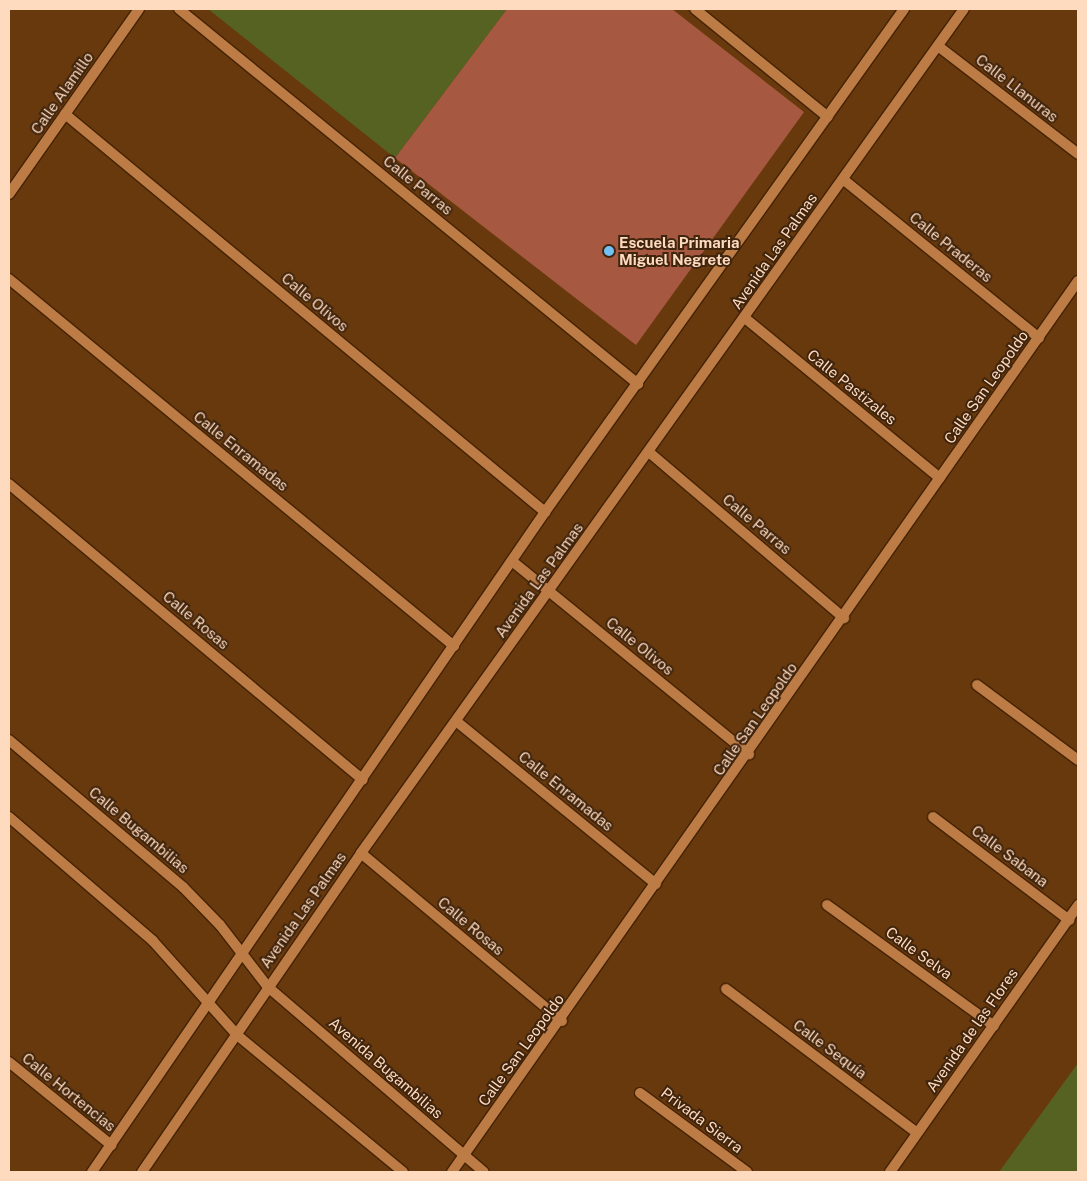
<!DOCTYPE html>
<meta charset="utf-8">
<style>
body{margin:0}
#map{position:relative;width:1087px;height:1181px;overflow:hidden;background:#68390c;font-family:"Public Sans",sans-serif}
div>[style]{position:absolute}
.green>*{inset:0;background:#566221}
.building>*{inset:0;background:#a65940}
.roads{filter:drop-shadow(1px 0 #442305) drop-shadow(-1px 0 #442305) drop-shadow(0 1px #442305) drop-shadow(0 -1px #442305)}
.minor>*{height:10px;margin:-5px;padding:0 5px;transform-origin:5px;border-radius:5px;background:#bd7c45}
.tertiary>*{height:10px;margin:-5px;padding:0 5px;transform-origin:5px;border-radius:5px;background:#bd7c45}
.dots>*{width:14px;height:14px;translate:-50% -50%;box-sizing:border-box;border:2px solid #40250e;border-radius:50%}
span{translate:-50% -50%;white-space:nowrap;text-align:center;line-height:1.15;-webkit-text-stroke:4px #40250e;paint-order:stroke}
.street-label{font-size:15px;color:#fedabf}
.poi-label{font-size:15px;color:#fedabf;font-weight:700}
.left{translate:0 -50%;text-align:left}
.frame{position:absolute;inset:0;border:10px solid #fedabf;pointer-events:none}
</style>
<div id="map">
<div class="green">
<i style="clip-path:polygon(208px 9px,507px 9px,395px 158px)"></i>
<i style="clip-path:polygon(1078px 1063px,1078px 1172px,999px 1172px)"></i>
</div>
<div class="building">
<i style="clip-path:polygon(507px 9px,672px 9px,804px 112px,636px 345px,395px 158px)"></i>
</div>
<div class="roads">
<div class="minor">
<i style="left:179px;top:9px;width:593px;rotate:39.25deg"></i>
<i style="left:695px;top:9px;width:171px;rotate:39.1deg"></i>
<i style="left:938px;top:46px;width:177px;rotate:37.6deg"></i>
<i style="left:65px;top:114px;width:624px;rotate:39.66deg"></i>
<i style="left:844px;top:180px;width:251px;rotate:39deg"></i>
<i style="left:9px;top:194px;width:226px;rotate:-54.9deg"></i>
<i style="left:9px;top:279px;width:577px;rotate:39.51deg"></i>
<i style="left:745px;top:318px;width:252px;rotate:39.4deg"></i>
<i style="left:650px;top:453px;width:255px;rotate:40.4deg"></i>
<i style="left:9px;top:484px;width:461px;rotate:39.9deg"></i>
<i style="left:512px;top:561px;width:306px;rotate:39.2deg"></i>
<i style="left:977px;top:685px;width:126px;rotate:36.6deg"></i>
<i style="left:456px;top:721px;width:258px;rotate:39.2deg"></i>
<i style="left:9px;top:740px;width:228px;rotate:40.2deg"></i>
<i style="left:183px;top:887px;width:53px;rotate:45.8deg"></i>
<i style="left:220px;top:925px;width:78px;rotate:52.3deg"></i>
<i style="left:268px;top:987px;width:284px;rotate:40.6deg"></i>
<i style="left:9px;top:817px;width:190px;rotate:40.7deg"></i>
<i style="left:153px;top:941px;width:126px;rotate:48.2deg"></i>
<i style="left:237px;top:1035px;width:215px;rotate:39.5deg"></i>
<i style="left:933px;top:817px;width:171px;rotate:37.1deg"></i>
<i style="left:361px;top:853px;width:262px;rotate:39.9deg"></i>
<i style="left:827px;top:905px;width:206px;rotate:35.9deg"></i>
<i style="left:726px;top:989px;width:239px;rotate:37deg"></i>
<i style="left:9px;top:1062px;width:132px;rotate:39.1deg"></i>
<i style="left:640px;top:1093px;width:133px;rotate:36.4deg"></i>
<i style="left:452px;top:1172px;width:1089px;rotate:-54.91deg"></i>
<i style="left:890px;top:1172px;width:327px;rotate:-54.8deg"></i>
</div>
<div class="tertiary">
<i style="left:92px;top:1172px;width:801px;rotate:-55.54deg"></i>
<i style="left:545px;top:512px;width:618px;rotate:-54.48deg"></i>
<i style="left:142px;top:1172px;width:387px;rotate:-55.5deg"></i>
<i style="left:361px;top:853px;width:1037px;rotate:-54.46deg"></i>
</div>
</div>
<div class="dots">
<i style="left:609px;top:251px;background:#72c1f5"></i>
</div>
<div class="street-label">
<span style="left:1017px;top:88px;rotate:38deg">Calle Llanuras</span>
<span style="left:62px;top:93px;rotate:-55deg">Calle Alamillo</span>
<span style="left:418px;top:185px;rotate:39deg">Calle Parras</span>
<span style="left:951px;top:247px;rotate:39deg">Calle Praderas</span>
<span style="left:774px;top:251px;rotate:-55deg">Avenida Las Palmas</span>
<span style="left:315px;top:302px;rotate:40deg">Calle Olivos</span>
<span style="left:852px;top:387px;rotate:39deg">Calle Pastizales</span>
<span style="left:986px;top:387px;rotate:-55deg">Calle San Leopoldo</span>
<span style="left:241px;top:451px;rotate:39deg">Calle Enramadas</span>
<span style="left:757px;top:524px;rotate:40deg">Calle Parras</span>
<span style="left:539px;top:580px;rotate:-54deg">Avenida Las Palmas</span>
<span style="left:196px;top:620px;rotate:40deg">Calle Rosas</span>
<span style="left:640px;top:646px;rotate:39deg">Calle Olivos</span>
<span style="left:755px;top:719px;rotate:-55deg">Calle San Leopoldo</span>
<span style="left:566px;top:791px;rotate:39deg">Calle Enramadas</span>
<span style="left:139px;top:830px;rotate:40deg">Calle Bugambilias</span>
<span style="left:1010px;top:856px;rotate:37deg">Calle Sabana</span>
<span style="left:303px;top:910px;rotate:-55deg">Avenida Las Palmas</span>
<span style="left:471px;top:926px;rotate:40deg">Calle Rosas</span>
<span style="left:919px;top:953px;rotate:36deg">Calle Selva</span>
<span style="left:972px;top:1030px;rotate:-55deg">Avenida de las Flores</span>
<span style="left:830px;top:1049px;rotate:37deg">Calle Sequía</span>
<span style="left:521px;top:1050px;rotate:-54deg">Calle San Leopoldo</span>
<span style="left:386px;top:1068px;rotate:41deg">Avenida Bugambilias</span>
<span style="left:69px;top:1092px;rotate:39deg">Calle Hortencias</span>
<span style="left:702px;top:1120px;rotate:37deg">Privada Sierra</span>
</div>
<div class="poi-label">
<span class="left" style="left:619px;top:251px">Escuela Primaria<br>Miguel Negrete</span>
</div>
<div class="frame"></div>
</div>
